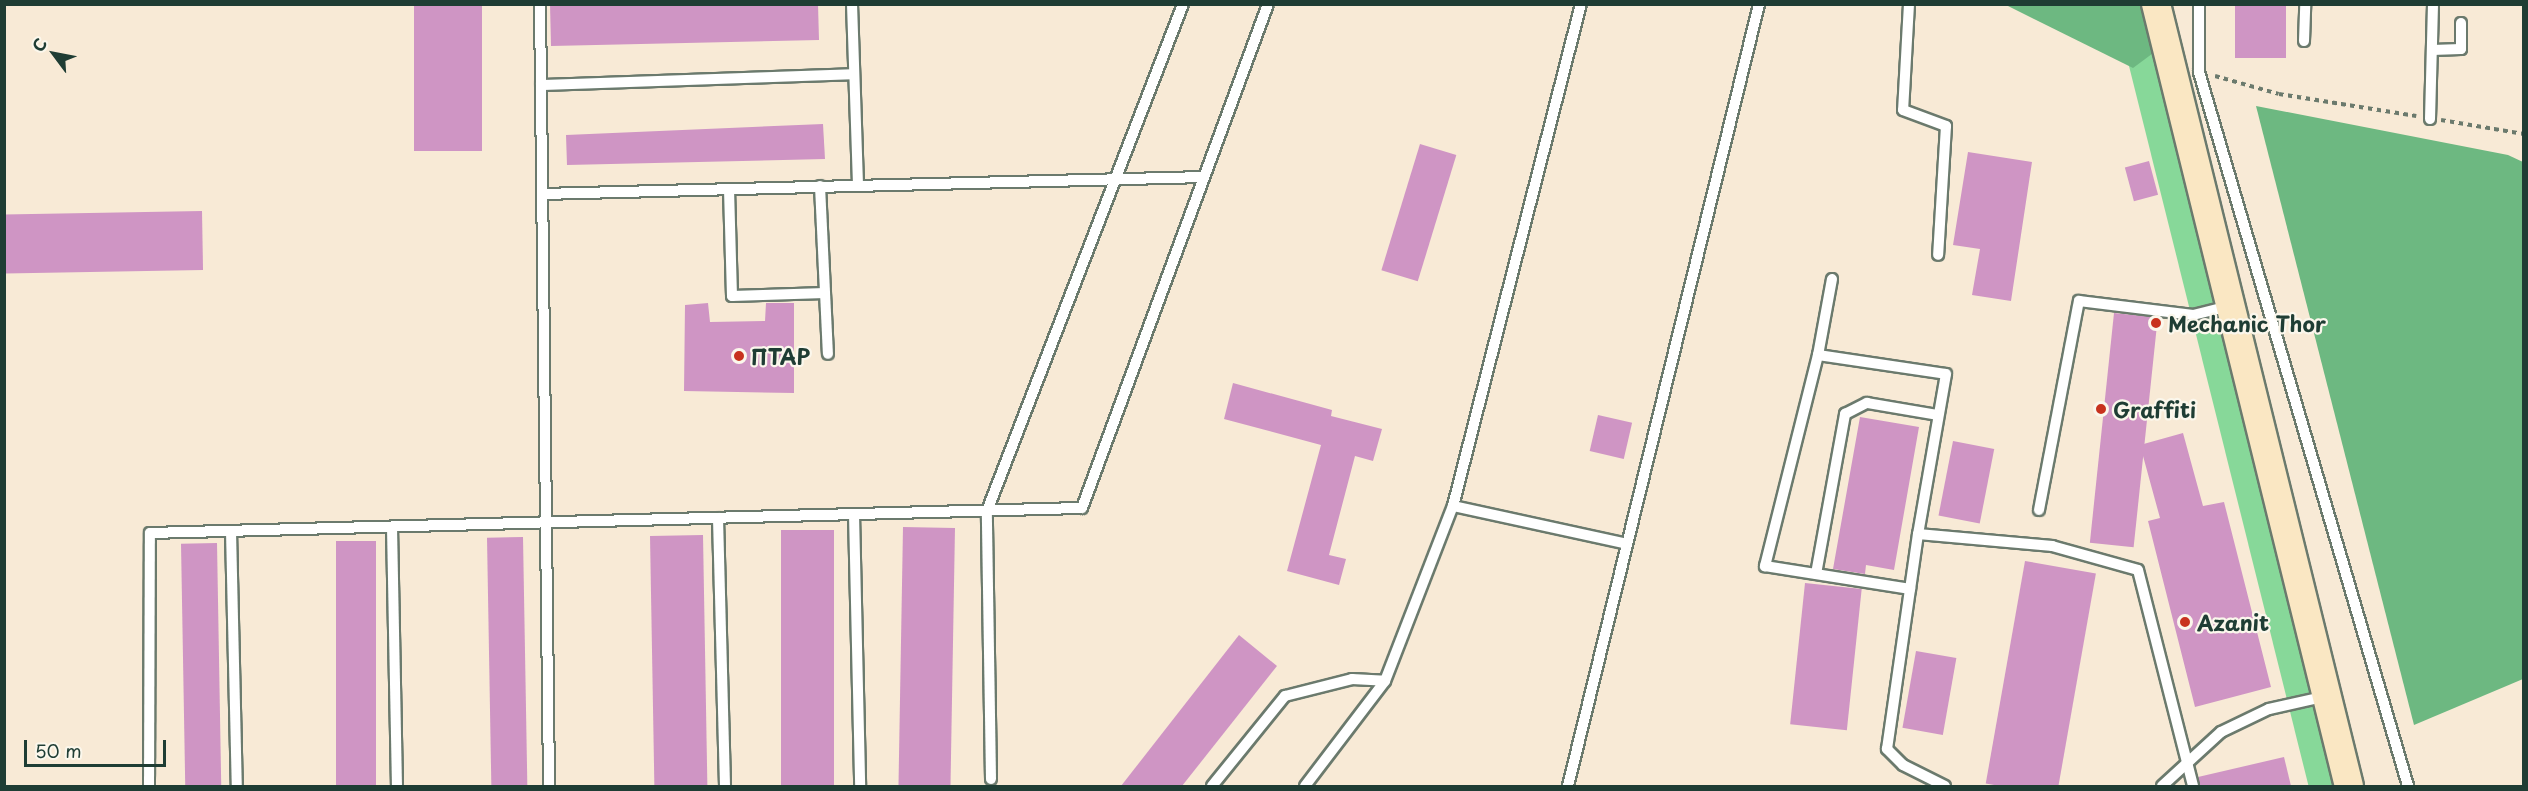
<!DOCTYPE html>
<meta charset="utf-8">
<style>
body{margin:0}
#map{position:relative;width:2528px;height:791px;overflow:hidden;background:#f8ead6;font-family:"Playpen Sans",sans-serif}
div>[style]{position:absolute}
.green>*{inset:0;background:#87d899;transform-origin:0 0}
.forest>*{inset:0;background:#6db881}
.building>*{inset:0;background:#cf95c4;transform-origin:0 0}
.path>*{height:4px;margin-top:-2px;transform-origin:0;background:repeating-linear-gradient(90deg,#6b7a6d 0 4.5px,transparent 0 9px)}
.roads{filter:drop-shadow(2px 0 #6b7a6d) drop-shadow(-2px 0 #6b7a6d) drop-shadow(0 2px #6b7a6d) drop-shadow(0 -2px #6b7a6d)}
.lane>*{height:10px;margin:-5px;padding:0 5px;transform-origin:5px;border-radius:5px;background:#fff}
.secondary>*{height:28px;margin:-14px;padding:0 14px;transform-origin:14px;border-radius:14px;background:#fae7c3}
.dots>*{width:16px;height:16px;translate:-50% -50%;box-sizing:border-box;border:3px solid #fbf7ec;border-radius:50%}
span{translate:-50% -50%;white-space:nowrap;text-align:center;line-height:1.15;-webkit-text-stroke:4.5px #fbf7ec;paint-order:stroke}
.poi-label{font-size:21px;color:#1f3d34;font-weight:700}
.left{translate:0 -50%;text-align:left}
.frame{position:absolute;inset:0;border:6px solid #1f3d34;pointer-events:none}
.north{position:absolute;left:24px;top:24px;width:60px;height:60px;-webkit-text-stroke:4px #fbf7ec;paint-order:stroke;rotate:302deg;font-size:16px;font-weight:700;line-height:24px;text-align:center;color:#1f3d34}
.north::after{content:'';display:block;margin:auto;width:21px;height:27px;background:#1f3d34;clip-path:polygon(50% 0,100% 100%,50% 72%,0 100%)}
.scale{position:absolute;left:24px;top:740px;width:142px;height:27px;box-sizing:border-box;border:3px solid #1f3d34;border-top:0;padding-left:8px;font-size:18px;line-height:21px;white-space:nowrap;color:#1f3d34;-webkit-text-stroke:4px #fbf7ec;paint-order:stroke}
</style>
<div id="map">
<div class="green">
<i style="left:2164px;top:45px;width:764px;height:39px;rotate:76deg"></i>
</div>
<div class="forest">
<i style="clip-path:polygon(2006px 5px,2156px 5px,2164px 45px,2133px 68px)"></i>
<i style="clip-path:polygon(2256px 106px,2508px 155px,2523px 162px,2523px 679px,2414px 725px)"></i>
</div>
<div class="building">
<i style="left:414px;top:4px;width:68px;height:147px"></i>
<i style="clip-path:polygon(550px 4px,818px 4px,819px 40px,551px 46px)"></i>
<i style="left:2235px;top:4px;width:51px;height:54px"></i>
<i style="clip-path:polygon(823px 124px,825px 159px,567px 165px,566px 135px)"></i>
<i style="left:1420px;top:144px;width:38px;height:132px;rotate:17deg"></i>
<i style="clip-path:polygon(1968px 152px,2032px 162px,2011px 301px,1972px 295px,1980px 249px,1953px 245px)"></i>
<i style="left:2149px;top:161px;width:35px;height:25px;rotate:75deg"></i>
<i style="left:202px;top:211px;width:59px;height:198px;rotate:89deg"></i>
<i style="clip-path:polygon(708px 303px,710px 322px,765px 321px,766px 303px,794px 303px,794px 393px,684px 391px,685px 305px)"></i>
<i style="left:2114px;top:313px;width:44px;height:231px;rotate:6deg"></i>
<i style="clip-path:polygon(1233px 383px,1332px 410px,1331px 416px,1382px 429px,1373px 461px,1355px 456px,1329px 555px,1346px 559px,1339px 585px,1287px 571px,1321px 445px,1224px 419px)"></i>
<i style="left:1598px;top:415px;width:35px;height:37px;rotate:13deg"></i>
<i style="clip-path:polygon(1860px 417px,1919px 427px,1894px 570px,1866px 565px,1865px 574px,1833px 569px)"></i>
<i style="clip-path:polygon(2183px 433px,2203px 506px,2224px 502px,2271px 687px,2195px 707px,2148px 521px,2160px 518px,2140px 445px)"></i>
<i style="left:1953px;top:441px;width:42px;height:76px;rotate:11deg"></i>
<i style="left:903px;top:527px;width:52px;height:259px;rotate:1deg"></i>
<i style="left:781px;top:530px;width:53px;height:256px"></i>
<i style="left:703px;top:535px;width:251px;height:53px;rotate:89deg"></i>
<i style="left:523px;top:537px;width:249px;height:36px;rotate:89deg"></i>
<i style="left:336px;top:541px;width:40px;height:245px"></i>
<i style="left:217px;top:543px;width:243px;height:36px;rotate:89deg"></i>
<i style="left:2025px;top:561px;width:72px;height:226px;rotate:10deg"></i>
<i style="left:1805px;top:583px;width:57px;height:142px;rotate:6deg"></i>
<i style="clip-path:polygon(1239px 635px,1277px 666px,1182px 786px,1121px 786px)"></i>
<i style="left:1916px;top:651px;width:41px;height:78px;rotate:10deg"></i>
<i style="clip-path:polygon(2284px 757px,2291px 786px,2200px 786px,2198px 777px)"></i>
</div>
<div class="path">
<i style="left:2215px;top:76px;width:66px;rotate:15.7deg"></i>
<i style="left:2279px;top:94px;width:139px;rotate:9.1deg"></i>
<i style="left:2441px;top:120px;width:84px;rotate:9.6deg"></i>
</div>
<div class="roads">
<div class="lane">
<i style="left:540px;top:4px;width:782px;rotate:89.34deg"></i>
<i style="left:852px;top:4px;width:181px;rotate:88.1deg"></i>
<i style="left:1909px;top:4px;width:106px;rotate:93.2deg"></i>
<i style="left:1903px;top:110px;width:46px;rotate:20.4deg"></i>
<i style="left:1946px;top:126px;width:129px;rotate:93.5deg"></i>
<i style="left:2199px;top:4px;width:68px;rotate:90deg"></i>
<i style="left:2199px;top:72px;width:744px;rotate:73.68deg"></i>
<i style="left:2304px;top:41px;width:37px;rotate:-88deg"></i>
<i style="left:2432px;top:50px;width:29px;rotate:-2deg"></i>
<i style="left:2461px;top:49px;width:26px;rotate:-90deg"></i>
<i style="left:541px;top:85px;width:313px;rotate:-2deg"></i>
<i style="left:2430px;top:119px;width:115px;rotate:-88.5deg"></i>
<i style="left:820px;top:186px;width:168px;rotate:87.3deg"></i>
<i style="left:729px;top:189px;width:107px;rotate:88.4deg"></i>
<i style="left:732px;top:296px;width:93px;rotate:-1.8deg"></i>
<i style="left:542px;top:194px;width:662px;rotate:-1.47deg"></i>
<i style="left:1832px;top:279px;width:77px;rotate:100.4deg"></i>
<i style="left:1818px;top:355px;width:218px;rotate:104.1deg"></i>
<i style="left:1765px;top:566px;width:147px;rotate:9deg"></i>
<i style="left:1818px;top:355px;width:129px;rotate:8.4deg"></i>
<i style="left:1946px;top:374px;width:162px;rotate:99.9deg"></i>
<i style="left:1453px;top:506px;width:178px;rotate:12.3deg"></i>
<i style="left:2039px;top:510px;width:213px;rotate:-79.2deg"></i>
<i style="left:2079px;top:301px;width:115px;rotate:7deg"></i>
<i style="left:2193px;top:315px;width:37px;rotate:-14deg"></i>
<i style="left:854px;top:514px;width:272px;rotate:88.7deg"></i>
<i style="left:718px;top:518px;width:268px;rotate:88.5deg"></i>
<i style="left:392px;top:527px;width:259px;rotate:88.9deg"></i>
<i style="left:231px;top:531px;width:255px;rotate:88.7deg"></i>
<i style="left:1816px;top:574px;width:163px;rotate:-79.7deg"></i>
<i style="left:1845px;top:414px;width:25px;rotate:-27deg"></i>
<i style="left:1867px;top:403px;width:72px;rotate:9.6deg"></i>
<i style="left:991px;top:779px;width:268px;rotate:-90.9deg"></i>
<i style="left:987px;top:511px;width:544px;rotate:-68.86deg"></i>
<i style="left:149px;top:786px;width:253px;rotate:-89.8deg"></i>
<i style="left:150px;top:533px;width:932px;rotate:-1.54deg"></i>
<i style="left:1082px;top:508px;width:537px;rotate:-69.74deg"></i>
<i style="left:1212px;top:786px;width:116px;rotate:-51deg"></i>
<i style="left:1285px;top:696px;width:69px;rotate:-14.2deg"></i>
<i style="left:1352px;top:679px;width:33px;rotate:3deg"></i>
<i style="left:1305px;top:786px;width:132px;rotate:-52.7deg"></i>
<i style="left:1385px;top:681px;width:188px;rotate:-68.8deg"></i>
<i style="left:1453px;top:506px;width:518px;rotate:-75.7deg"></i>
<i style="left:1568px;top:786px;width:805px;rotate:-76.27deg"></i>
<i style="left:1945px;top:786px;width:47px;rotate:-153.4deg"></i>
<i style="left:1903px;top:765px;width:23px;rotate:-135deg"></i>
<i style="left:1887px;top:749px;width:217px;rotate:-81.8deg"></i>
<i style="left:1918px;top:534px;width:135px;rotate:5.1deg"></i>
<i style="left:2052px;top:546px;width:89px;rotate:15.6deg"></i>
<i style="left:2138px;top:570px;width:223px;rotate:75.7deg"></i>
<i style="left:2162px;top:786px;width:80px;rotate:-42.5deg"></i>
<i style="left:2221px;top:732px;width:53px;rotate:-25.6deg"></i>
<i style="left:2269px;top:709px;width:59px;rotate:-12.6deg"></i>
</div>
<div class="secondary">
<i style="left:2156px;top:4px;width:805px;rotate:76.14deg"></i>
</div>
</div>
<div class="dots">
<i style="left:2156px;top:323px;background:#c8321e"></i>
<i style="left:739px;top:356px;background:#c8321e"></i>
<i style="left:2101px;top:409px;background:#c8321e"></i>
<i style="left:2185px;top:622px;background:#c8321e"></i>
</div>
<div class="poi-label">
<span class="left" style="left:2168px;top:323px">Mechanic Thor</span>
<span class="left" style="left:751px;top:356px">ПТАР</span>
<span class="left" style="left:2113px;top:409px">Graffiti</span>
<span class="left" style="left:2197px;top:622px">Azanit</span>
</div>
<div class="frame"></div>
<div class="north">С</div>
<div class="scale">50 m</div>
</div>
